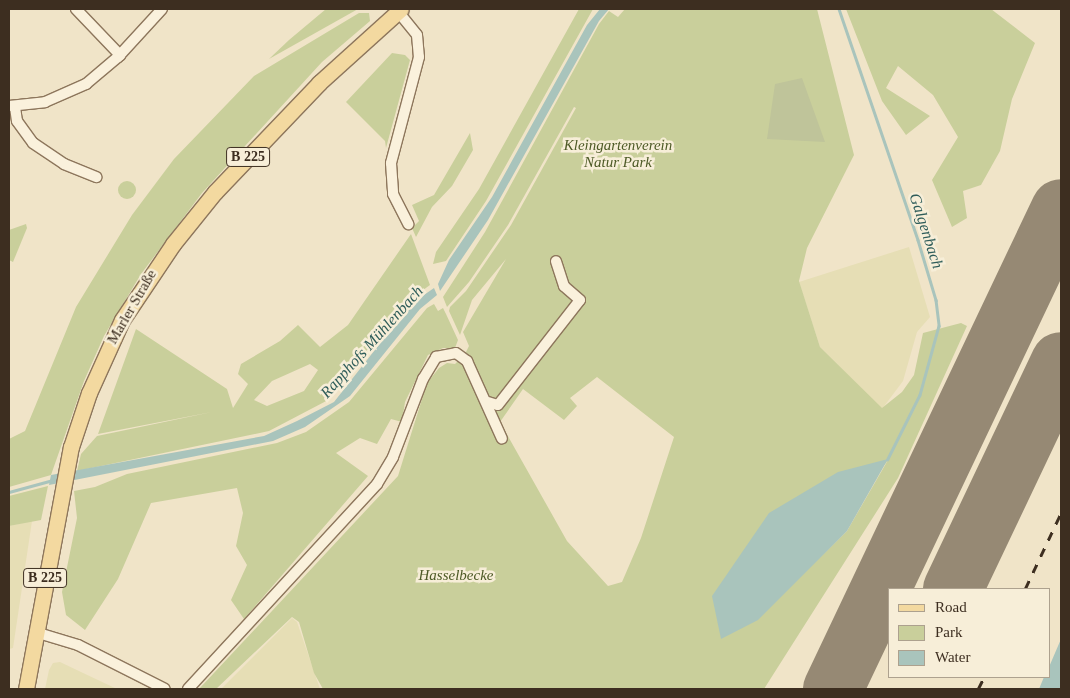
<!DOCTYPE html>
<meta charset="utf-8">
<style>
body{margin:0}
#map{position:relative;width:1070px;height:698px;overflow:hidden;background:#f0e4c8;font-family:Georgia,serif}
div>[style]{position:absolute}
.farmland>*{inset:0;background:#e6deb5}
.green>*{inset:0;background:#c9cf9b}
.round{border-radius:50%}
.cemetery>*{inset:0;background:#bfc49a}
.water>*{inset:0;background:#a9c4bc}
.stream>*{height:2.5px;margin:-1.25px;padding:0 1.25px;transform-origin:1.25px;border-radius:1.25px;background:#a9c4bc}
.runway>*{height:60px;margin:-30px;padding:0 30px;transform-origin:30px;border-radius:30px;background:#968974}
.roads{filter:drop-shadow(1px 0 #8d765c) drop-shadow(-1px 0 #8d765c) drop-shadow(0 1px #8d765c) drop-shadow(0 -1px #8d765c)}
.street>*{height:10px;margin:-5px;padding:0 5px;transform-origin:5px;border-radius:5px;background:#faf1dc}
.primary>*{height:15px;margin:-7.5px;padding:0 7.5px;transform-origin:7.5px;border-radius:7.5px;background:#f3d9a0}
.rail>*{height:2.5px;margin-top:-1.25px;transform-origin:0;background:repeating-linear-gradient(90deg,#3d2e20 0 9px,transparent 0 18px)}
span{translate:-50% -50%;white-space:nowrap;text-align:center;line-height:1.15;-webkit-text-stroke:5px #f7eed8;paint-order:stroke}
.shield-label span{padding:1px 4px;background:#f7eed8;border:1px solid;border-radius:4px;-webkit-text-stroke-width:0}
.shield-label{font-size:14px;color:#3d2e20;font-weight:700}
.park-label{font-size:15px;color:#4d5a26;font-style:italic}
.street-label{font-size:15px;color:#3d2e20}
.water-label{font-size:16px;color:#2f5d5a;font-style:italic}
.frame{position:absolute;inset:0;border:10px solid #3d2e20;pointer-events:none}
.legend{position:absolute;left:888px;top:588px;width:162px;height:90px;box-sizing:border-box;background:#f7eed8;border:1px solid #ada18e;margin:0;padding:6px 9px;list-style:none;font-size:15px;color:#3d2e20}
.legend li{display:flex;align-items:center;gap:10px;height:25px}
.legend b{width:25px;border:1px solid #ada18e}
</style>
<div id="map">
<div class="farmland">
<i style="clip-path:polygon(909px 247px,930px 317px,917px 332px,903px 381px,882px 409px,820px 347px,799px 282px)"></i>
<i style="clip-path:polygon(32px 521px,13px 648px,9px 649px,9px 526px)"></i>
<i style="clip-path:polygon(292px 618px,297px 622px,320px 689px,221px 689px)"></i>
<i style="clip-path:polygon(60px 662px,81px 672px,117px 689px,45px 689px,49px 670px,53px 663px)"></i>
</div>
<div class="green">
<i style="clip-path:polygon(326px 9px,358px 9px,269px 59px,289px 40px)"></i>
<i style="clip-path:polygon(579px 9px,593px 9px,486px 201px,446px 261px,433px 264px,436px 252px,479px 189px)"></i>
<i style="clip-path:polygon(evenodd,625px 9px,817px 9px,854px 155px,807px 248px,799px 281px,820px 347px,882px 408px,902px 392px,914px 375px,923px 333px,961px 323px,967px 326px,898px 478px,764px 689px,323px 689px,314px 673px,299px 622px,292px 617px,216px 689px,199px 689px,398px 476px,427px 383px,439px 368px,447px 363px,455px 364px,465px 354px,469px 346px,463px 332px,506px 259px,472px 300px,460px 335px,449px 311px,450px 307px,466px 291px,511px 225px,576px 108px,574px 107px,508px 225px,469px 282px,447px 307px,443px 297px,485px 232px,599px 24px,609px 11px,618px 17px,625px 9px,597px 377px,674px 437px,641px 538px,622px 582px,608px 586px,567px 541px,500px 422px,523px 389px,564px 420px,577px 406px,570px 398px,597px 377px,625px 9px,888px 460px,847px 531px,809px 568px,888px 460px)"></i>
<i style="clip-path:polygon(846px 9px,991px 9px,1035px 43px,1012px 99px,1000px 151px,981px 185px,963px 191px,967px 218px,952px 227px,932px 180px,958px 137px,933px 95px,898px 66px,886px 88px,930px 116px,906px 135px,882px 101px)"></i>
<i style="clip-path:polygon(359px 13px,369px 13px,370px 21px,322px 62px,202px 193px,141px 274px,104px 336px,84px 381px,51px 475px,9px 487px,9px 439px,25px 431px,76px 307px,132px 215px,174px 159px,254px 76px)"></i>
<i style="clip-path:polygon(392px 53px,405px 55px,410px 60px,386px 148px,385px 141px,346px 102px)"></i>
<i style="clip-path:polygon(470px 133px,473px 150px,452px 186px,432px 207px,416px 237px,412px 228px,419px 221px,412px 205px,434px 195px)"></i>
<i class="round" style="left:118px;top:181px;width:18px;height:18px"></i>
<i style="clip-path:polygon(26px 224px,27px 228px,13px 262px,9px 260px,9px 230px)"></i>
<i style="clip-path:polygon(evenodd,411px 234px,430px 285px,408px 301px,330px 399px,269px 431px,77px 471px,81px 454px,97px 436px,212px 412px,98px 434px,136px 329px,227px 389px,233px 408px,248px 384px,238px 374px,241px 364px,280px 341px,298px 325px,320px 347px,348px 325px,411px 234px,310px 364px,318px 370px,304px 391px,267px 406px,254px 400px,272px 381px,310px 364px)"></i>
<i style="clip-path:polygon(434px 304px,438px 311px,443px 308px,446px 314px,458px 340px,455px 348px,443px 348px,428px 355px,405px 402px,402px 422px,391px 419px,377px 444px,360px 438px,336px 453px,368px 476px,244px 619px,231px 600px,247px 565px,236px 546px,243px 513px,237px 488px,151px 503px,118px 579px,85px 630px,66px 615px,62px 592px,77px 518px,74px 491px,95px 487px,127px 474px,277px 443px,306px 432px,349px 402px,427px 308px)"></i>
<i style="clip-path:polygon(48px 486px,41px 520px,9px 526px,9px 496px)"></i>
</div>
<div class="cemetery">
<i style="clip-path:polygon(802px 78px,825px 142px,767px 139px,775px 84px)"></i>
</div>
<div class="water">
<i style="clip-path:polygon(600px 9px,609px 9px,599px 21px,488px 220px,440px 291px,438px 284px,449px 260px,492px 197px,587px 25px)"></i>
<i style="clip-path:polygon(434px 288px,437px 295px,420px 309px,350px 396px,305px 427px,273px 441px,49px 485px,51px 475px,264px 436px,297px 421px,334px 402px,411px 304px)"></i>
<i style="clip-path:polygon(888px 459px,847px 531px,758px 620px,721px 639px,712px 596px,769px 513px,838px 472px)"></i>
<i style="clip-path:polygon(1061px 639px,1061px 689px,1039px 689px,1044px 677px,1049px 677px,1049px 667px)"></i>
</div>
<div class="stream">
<i style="left:839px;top:9px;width:244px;rotate:71.1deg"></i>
<i style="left:918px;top:240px;width:63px;rotate:73.3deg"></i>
<i style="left:936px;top:300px;width:26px;rotate:83deg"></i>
<i style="left:939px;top:326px;width:72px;rotate:105.4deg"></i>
<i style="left:920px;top:395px;width:72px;rotate:116.6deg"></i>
<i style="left:9px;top:492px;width:46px;rotate:-15.3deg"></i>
</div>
<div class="runway">
<i style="left:953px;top:589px;width:251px;rotate:-64.6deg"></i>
<i style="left:833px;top:689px;width:531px;rotate:-64.59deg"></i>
</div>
<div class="roads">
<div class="street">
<i style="left:76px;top:9px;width:64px;rotate:46.3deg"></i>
<i style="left:396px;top:9px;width:33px;rotate:51deg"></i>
<i style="left:417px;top:35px;width:22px;rotate:85deg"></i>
<i style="left:419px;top:57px;width:110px;rotate:104.8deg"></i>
<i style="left:391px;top:163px;width:31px;rotate:86deg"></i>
<i style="left:393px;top:194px;width:34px;rotate:63deg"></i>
<i style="left:9px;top:106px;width:36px;rotate:-6deg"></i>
<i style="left:45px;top:102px;width:45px;rotate:-23.7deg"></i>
<i style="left:86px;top:84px;width:42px;rotate:-40.2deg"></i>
<i style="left:118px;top:57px;width:65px;rotate:-47.5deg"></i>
<i style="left:15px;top:107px;width:14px;rotate:82deg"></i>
<i style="left:17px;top:121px;width:27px;rotate:54deg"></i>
<i style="left:33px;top:143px;width:37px;rotate:34deg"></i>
<i style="left:64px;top:164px;width:35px;rotate:22deg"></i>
<i style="left:488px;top:402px;width:10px;rotate:17deg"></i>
<i style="left:498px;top:405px;width:133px;rotate:-52deg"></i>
<i style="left:580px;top:300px;width:21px;rotate:-139deg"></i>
<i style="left:564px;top:286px;width:26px;rotate:-108deg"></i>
<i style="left:35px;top:632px;width:45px;rotate:16.8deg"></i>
<i style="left:78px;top:645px;width:97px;rotate:26.8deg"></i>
<i style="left:188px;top:689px;width:279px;rotate:-47.3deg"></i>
<i style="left:377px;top:484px;width:31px;rotate:-59deg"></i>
<i style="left:393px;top:457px;width:84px;rotate:-69deg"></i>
<i style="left:423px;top:379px;width:26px;rotate:-59deg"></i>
<i style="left:436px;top:357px;width:20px;rotate:-11deg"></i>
<i style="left:456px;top:353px;width:14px;rotate:36deg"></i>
<i style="left:467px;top:361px;width:85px;rotate:65.8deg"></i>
</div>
<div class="primary">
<i style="left:26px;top:689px;width:246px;rotate:-79.5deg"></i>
<i style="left:71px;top:447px;width:57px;rotate:-71.6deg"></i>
<i style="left:89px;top:393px;width:80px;rotate:-65.7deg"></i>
<i style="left:122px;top:320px;width:92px;rotate:-56.1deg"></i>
<i style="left:173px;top:244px;width:67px;rotate:-51.1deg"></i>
<i style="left:215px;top:192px;width:151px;rotate:-46.3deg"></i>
<i style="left:319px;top:83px;width:110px;rotate:-42.1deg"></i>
</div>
</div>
<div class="rail">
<i style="left:1025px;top:589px;width:84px;rotate:-64.7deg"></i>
<i style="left:978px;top:689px;width:13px;rotate:-63deg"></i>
</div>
<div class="shield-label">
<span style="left:248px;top:157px">B 225</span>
<span style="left:45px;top:578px">B 225</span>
</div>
<div class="park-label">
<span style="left:618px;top:154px">Kleingartenverein<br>Natur Park</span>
<span style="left:456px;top:576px">Hasselbecke</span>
</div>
<div class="street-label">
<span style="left:132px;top:307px;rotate:-60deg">Marler Straße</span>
</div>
<div class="water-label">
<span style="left:926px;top:231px;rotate:72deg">Galgenbach</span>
<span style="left:372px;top:342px;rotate:-48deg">Rapphofs Mühlenbach</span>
</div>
<div class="frame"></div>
<ul class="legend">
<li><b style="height:6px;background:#f3d9a0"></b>Road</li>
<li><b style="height:14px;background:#c9cf9b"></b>Park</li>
<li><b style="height:14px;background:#a9c4bc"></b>Water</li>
</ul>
</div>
